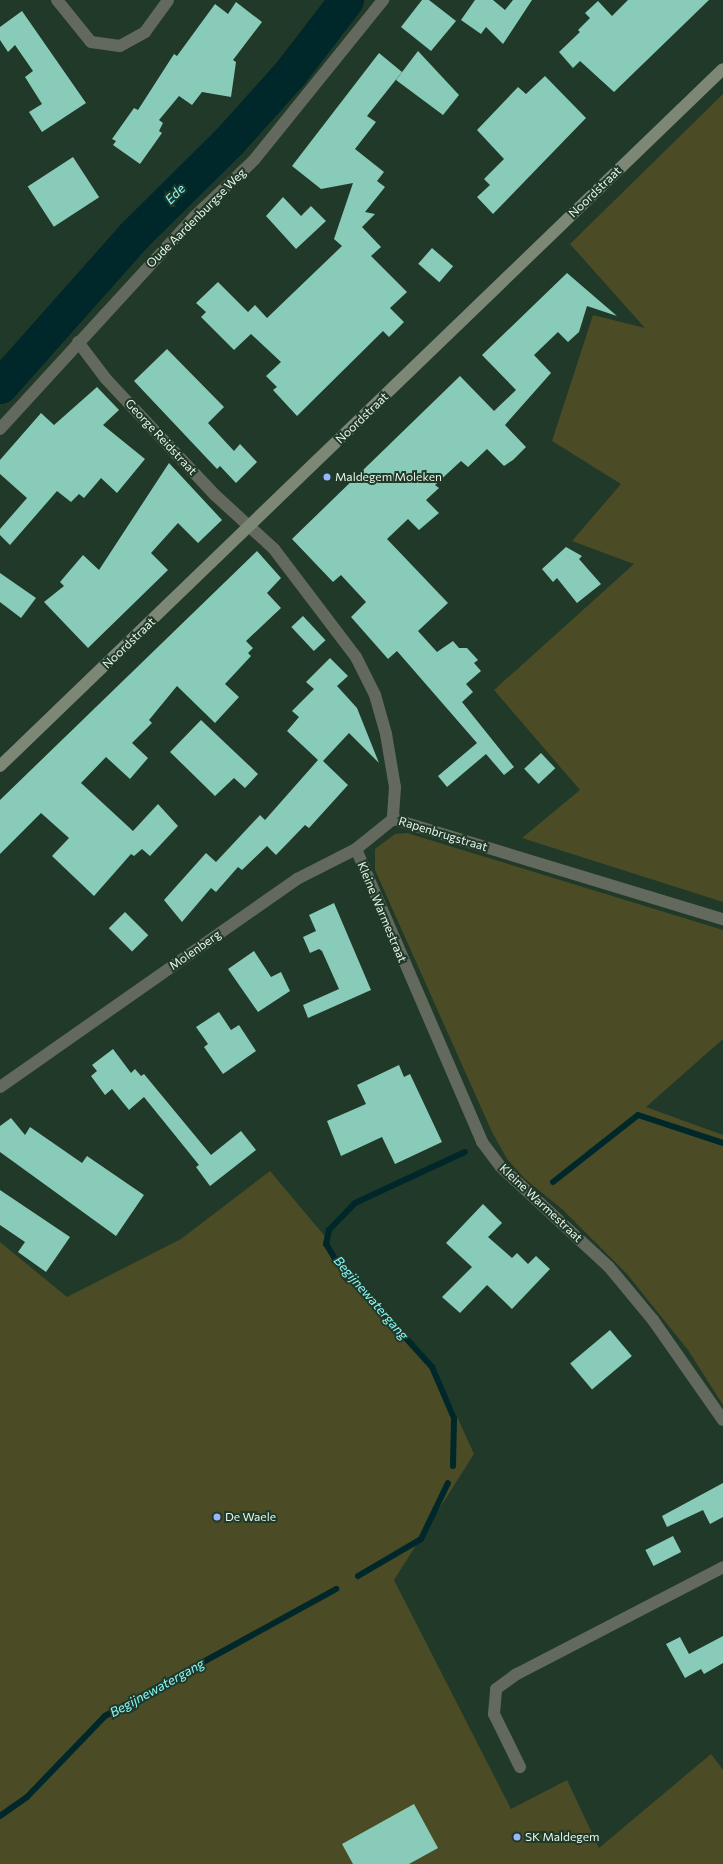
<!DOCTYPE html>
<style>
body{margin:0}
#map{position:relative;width:723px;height:1864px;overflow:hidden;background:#213928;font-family:Commissioner,sans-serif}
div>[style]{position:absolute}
.green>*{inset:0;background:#4b4b26}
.stream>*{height:6px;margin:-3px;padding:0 3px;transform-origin:3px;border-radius:3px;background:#002729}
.river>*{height:35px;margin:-17.5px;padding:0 17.5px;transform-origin:17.5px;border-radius:17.5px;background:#002729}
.building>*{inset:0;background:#88cbb9;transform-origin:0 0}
.street>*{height:12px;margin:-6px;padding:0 6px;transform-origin:6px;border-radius:6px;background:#63695d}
.secondary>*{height:12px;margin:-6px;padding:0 6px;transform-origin:6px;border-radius:6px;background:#7d8775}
.dots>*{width:11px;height:11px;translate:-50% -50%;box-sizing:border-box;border:2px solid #213928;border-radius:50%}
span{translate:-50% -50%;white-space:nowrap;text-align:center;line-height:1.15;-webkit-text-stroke:4px #213928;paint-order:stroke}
.street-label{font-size:12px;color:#e7f6ea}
.poi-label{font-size:12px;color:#e7f6ea}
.left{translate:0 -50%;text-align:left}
.water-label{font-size:13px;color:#89fafd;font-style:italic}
</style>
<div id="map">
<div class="green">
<i style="clip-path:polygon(723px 94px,723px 902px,522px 838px,580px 790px,494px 690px,634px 564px,572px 541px,621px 484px,552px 441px,593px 315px,645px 328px,570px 244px)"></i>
<i style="clip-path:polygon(407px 833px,723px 930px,723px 1039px,646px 1107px,723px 1135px,723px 1405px,688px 1350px,627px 1274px,562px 1209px,525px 1179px,507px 1159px,492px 1132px,375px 870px,375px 849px,395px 834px)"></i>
<i style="clip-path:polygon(270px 1171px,323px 1234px,354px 1282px,435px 1368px,474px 1454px,394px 1580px,511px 1809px,567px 1780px,599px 1848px,711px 1754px,723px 1770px,723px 1864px,0 1864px,0 1242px,67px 1297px,181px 1239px)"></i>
</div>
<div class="stream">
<i style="left:553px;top:1182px;width:108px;rotate:-38.2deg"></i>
<i style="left:638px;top:1115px;width:89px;rotate:18.2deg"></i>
<i style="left:453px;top:1466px;width:48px;rotate:-88.8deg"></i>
<i style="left:454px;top:1418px;width:56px;rotate:-113.3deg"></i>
<i style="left:432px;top:1367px;width:142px;rotate:-132.1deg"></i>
<i style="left:337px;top:1262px;width:21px;rotate:-121deg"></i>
<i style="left:326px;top:1244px;width:14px;rotate:-78deg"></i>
<i style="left:329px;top:1230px;width:37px;rotate:-46deg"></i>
<i style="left:355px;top:1203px;width:121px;rotate:-24.9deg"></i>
<i style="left:358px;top:1576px;width:73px;rotate:-30.4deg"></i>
<i style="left:421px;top:1539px;width:62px;rotate:-64.3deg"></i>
<i style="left:0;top:1816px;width:33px;rotate:-35deg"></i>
<i style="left:27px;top:1797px;width:112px;rotate:-46.1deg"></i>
<i style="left:105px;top:1716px;width:264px;rotate:-28.8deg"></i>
</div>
<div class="river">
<i style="left:0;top:386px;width:202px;rotate:-48.4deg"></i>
<i style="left:134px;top:235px;width:134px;rotate:-44.7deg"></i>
<i style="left:229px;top:141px;width:91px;rotate:-48.1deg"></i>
<i style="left:290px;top:73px;width:92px;rotate:-52.5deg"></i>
</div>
<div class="building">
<i style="clip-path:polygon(422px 0,429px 0,456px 21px,431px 51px,401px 27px)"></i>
<i style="clip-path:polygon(475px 0,493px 0,505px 10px,513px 0,532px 0,503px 44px,486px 27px,481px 34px,461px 20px)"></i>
<i style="clip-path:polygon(628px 0,709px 0,614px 92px,580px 61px,573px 68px,559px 52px,580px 32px,578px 30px,590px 18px,585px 13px,598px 1px,612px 16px)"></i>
<i style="clip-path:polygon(236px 2px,262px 22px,233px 60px,236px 62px,231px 97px,202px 92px,192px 105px,179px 96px,159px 120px,163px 123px,159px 131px,162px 133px,140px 164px,113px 145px,116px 141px,112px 139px,134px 108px,138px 110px,174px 54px,177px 56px,215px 4px,228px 14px)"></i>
<i style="clip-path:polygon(22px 11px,86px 103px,42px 132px,29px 112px,42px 104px,25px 77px,33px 71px,15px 45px,8px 52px,0 40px,0 27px)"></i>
<i style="clip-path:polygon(418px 51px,459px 95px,443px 115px,396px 80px)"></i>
<i style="clip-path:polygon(379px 53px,402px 72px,367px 116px,376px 122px,355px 149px,384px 172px,377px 181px,385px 187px,365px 212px,375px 214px,362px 227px,381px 247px,371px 256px,407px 292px,390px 308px,404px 322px,389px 337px,383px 331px,297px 416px,273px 390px,277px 387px,266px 376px,281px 362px,251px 334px,234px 350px,201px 317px,206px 312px,196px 303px,218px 282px,248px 312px,255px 305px,267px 318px,342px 246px,334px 239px,353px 183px,321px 189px,292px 166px)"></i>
<i style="clip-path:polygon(545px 76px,586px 118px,493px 214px,477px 197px,490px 185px,484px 179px,504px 159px,477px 130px,518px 87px,526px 94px)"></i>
<i style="left:73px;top:157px;width:48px;height:54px;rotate:57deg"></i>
<i style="clip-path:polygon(283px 197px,301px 216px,311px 206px,326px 221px,296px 249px,266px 216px)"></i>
<i style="left:432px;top:248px;width:28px;height:21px;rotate:41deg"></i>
<i style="clip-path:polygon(567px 273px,617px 316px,587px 306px,579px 332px,568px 342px,558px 332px,534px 355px,551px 373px,505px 425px,526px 447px,513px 460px,504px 466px,487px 449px,468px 467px,461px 461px,435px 485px,439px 488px,426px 500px,439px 513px,419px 530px,408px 519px,387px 539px,448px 603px,418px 631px,437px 652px,453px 641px,459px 648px,467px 648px,478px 660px,474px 663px,481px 671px,466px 684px,473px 692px,462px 702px,514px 767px,504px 775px,486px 754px,447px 787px,438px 776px,477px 743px,397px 651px,388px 659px,351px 617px,366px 602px,341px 575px,333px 582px,292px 539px,460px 376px,494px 411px,516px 390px,482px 355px)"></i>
<i style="clip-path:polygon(167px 349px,224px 407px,208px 423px,234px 451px,240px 444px,257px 462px,236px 483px,220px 466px,217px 469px,134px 381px)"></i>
<i style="clip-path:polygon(97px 387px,119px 410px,103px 425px,145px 459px,117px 493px,101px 478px,84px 498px,79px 494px,71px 502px,57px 491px,10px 545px,0 535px,0 529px,27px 498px,0 474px,0 460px,41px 413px,54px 425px)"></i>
<i style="clip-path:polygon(169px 463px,222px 520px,198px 543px,178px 523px,151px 553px,168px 570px,88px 648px,44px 602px,64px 586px,60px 582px,83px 555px,99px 570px)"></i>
<i style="clip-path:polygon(566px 547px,582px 556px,579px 559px,601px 584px,577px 603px,557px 578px,553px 582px,542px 569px)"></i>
<i style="clip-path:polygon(257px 551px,281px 578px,267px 593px,281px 608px,246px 641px,253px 648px,248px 653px,251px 656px,225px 684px,239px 697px,215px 723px,177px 686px,149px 720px,152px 723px,132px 743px,148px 758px,130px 779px,106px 757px,81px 783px,133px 831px,158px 804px,178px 826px,150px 856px,142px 849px,134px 856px,131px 854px,94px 896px,52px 856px,69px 838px,41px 813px,0 854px,0 800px)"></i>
<i style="clip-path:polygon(0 573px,36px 598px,21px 618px,0 602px)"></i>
<i style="left:303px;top:616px;width:33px;height:16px;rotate:47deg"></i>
<i style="clip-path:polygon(330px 658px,348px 676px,337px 686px,357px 708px,379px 763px,349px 733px,323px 761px,348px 785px,309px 828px,305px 825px,276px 855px,267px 846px,242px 870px,238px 867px,216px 892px,211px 888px,182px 922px,164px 900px,206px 853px,216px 862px,260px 815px,265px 820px,318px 760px,287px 731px,299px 717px,292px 711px,314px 689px,306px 682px)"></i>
<i style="clip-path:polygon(201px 720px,258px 774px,245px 788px,234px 778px,215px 796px,170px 752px)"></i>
<i style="left:541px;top:753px;width:21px;height:23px;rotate:47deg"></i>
<i style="clip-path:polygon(334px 903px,371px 990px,308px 1018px,303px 1005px,339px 989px,322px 951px,319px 949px,310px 953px,303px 937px,316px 931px,309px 915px)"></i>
<i style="left:125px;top:912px;width:33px;height:23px;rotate:45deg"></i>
<i style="clip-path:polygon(254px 951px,271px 977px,281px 972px,290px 991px,258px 1012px,228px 969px)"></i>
<i style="clip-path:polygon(219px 1012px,231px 1030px,239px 1025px,256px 1051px,223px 1074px,204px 1047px,208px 1044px,196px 1027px)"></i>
<i style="clip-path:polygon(113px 1049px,131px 1073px,135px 1069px,141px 1076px,144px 1074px,211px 1155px,241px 1131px,256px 1150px,210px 1186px,196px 1167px,199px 1165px,144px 1097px,129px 1110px,112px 1089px,105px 1095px,91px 1076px,97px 1071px,92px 1065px)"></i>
<i style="clip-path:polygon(399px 1065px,404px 1077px,410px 1074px,442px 1142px,395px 1164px,382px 1137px,341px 1156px,327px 1121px,366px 1104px,357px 1085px)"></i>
<i style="clip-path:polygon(11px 1118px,25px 1135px,30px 1127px,82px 1163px,87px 1156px,144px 1195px,116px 1236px,0 1152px,0 1126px)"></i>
<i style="clip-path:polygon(0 1190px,70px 1237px,46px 1272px,18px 1252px,25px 1242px,0 1225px)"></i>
<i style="clip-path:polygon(483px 1204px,502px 1223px,488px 1237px,512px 1258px,517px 1253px,528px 1264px,536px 1256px,550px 1269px,512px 1309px,487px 1285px,460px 1313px,442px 1297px,472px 1267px,446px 1243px)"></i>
<i style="left:610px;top:1330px;width:34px;height:52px;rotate:50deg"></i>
<i style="clip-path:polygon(723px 1483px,723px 1517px,710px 1524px,703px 1510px,667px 1527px,662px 1516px)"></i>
<i style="left:673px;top:1536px;width:18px;height:31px;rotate:63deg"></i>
<i style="clip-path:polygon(723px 1636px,723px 1663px,704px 1674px,701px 1669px,685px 1678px,666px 1644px,680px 1637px,689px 1654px)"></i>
<i style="clip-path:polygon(414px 1804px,438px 1848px,409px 1864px,353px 1864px,342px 1844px)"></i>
</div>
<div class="street">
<i style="left:57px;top:0;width:54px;rotate:51deg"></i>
<i style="left:91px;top:42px;width:29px;rotate:8deg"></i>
<i style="left:120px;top:46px;width:29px;rotate:-29deg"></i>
<i style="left:145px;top:32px;width:39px;rotate:-54deg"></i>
<i style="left:78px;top:342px;width:46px;rotate:52.9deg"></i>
<i style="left:106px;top:379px;width:159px;rotate:46.8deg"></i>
<i style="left:215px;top:495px;width:80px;rotate:42.5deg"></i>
<i style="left:274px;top:549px;width:136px;rotate:52.8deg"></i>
<i style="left:356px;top:657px;width:42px;rotate:63.4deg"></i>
<i style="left:375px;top:695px;width:41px;rotate:74.2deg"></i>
<i style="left:386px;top:734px;width:54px;rotate:80.4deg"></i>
<i style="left:395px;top:787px;width:32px;rotate:94deg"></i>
<i style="left:393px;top:819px;width:345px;rotate:16.9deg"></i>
<i style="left:0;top:429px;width:289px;rotate:-47.5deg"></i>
<i style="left:195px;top:216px;width:81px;rotate:-43.5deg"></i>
<i style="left:254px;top:160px;width:206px;rotate:-51.1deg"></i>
<i style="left:356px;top:849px;width:319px;rotate:66.7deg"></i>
<i style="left:482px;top:1142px;width:31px;rotate:53deg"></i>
<i style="left:501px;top:1167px;width:147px;rotate:42.8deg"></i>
<i style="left:609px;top:1267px;width:69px;rotate:50.3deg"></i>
<i style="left:653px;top:1320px;width:122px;rotate:55deg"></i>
<i style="left:0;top:1087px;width:363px;rotate:-35deg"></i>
<i style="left:297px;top:879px;width:66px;rotate:-27deg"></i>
<i style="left:356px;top:849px;width:48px;rotate:-39deg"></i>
<i style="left:520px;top:1767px;width:59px;rotate:-116.1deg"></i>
<i style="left:494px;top:1714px;width:25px;rotate:-85deg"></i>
<i style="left:496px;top:1689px;width:26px;rotate:-36deg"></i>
<i style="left:517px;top:1674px;width:232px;rotate:-27.4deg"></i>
</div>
<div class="secondary">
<i style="left:0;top:766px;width:1004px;rotate:-43.95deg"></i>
</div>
<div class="dots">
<i style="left:327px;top:477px;background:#96b6fd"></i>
<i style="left:217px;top:1517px;background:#96b6fd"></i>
<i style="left:517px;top:1837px;background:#96b6fd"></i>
</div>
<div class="street-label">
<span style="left:595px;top:192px;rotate:-44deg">Noordstraat</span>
<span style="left:196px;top:218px;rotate:-45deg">Oude Aardenburgse Weg</span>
<span style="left:362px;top:418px;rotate:-44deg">Noordstraat</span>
<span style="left:161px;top:437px;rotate:47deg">George Reidstraat</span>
<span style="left:129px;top:643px;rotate:-44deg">Noordstraat</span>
<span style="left:443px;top:834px;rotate:17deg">Rapenbrugstraat</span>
<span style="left:382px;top:912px;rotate:67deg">Kleine Warmestraat</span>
<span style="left:195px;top:950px;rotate:-35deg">Molenberg</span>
<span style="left:541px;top:1203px;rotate:43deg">Kleine Warmestraat</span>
</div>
<div class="poi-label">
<span class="left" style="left:335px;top:477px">Maldegem Moleken</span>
<span class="left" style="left:225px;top:1517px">De Waele</span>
<span class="left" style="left:525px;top:1837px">SK Maldegem</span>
</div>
<div class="water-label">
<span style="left:175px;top:194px;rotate:-45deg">Ede</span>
<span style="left:371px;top:1298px;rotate:49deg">Begijnewatergang</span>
<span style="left:157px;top:1688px;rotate:-29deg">Begijnewatergang</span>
</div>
</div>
